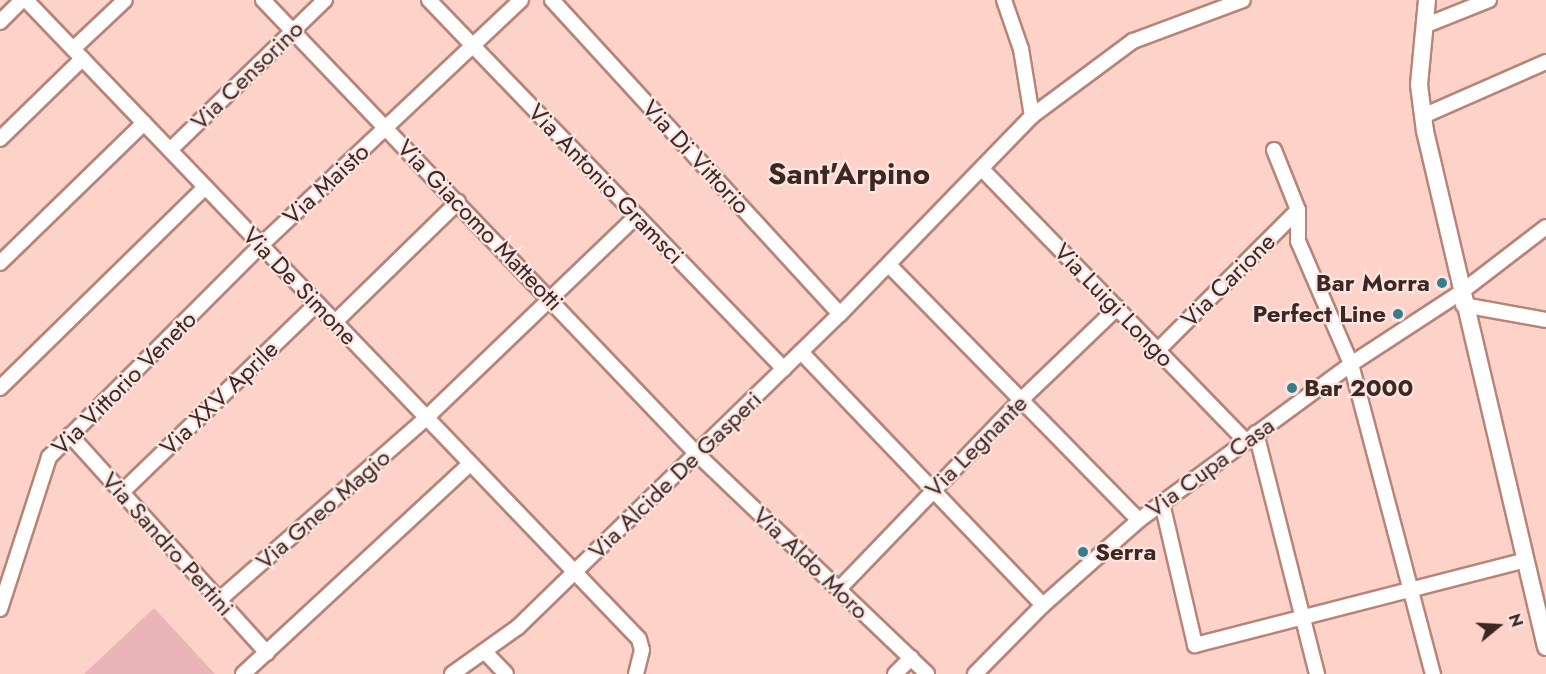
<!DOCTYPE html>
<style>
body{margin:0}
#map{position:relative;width:1546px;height:674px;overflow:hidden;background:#fdd2c8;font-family:Jost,sans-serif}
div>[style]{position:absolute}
.building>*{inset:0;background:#ebb4b9}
.roads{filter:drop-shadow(2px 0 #b68479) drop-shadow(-2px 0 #b68479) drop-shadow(0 2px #b68479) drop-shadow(0 -2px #b68479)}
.minor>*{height:14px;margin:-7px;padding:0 7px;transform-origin:7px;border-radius:7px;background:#fff}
.major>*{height:16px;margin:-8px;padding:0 8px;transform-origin:8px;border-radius:8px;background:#fff}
.dots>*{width:16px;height:16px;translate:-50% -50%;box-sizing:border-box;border:3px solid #fbe5e0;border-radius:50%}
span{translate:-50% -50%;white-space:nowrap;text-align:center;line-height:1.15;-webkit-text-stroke:4.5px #fbe5e0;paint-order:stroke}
.street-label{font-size:24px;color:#3c2723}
.poi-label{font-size:24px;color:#3c2723;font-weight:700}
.right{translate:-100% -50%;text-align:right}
.left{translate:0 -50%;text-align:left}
.district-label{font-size:30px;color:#3c2723;font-weight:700}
.north{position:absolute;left:1468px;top:596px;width:60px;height:60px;-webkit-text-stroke:4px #fbe5e0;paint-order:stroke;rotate:72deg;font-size:16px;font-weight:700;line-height:24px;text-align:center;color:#3c2723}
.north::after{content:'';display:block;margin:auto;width:21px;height:27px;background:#3c2723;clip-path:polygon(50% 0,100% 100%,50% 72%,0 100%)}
</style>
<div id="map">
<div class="building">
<i style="clip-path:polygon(154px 608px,215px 674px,84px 674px)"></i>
</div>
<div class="roads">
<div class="minor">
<i style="left:26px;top:0;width:885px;rotate:46.19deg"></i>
<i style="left:639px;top:639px;width:11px;rotate:75deg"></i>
<i style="left:642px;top:650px;width:25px;rotate:104deg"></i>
<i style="left:263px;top:0;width:625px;rotate:46.3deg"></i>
<i style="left:695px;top:452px;width:321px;rotate:43.7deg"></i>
<i style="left:429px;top:0;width:512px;rotate:46.11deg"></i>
<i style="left:552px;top:0;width:426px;rotate:47.5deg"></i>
<i style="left:1004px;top:0;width:52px;rotate:70.9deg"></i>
<i style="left:1021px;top:49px;width:68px;rotate:80.7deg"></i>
<i style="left:0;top:22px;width:31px;rotate:-45deg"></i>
<i style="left:1424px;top:26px;width:70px;rotate:-21.8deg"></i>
<i style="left:73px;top:49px;width:71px;rotate:-43.3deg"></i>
<i style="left:1423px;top:116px;width:134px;rotate:-23.7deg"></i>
<i style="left:0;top:139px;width:115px;rotate:-44.3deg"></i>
<i style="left:170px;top:150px;width:216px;rotate:-44.1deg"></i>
<i style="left:1274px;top:150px;width:65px;rotate:68.2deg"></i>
<i style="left:1298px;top:210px;width:31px;rotate:90deg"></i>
<i style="left:1298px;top:241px;width:134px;rotate:66.7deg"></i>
<i style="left:1351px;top:364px;width:321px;rotate:75.2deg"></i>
<i style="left:982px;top:169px;width:379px;rotate:45.9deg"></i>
<i style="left:0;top:263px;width:201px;rotate:-44.2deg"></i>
<i style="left:889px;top:265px;width:357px;rotate:45.6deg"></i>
<i style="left:1463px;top:305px;width:84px;rotate:10.2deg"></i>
<i style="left:335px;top:322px;width:172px;rotate:-44.3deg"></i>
<i style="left:1158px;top:350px;width:198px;rotate:-45deg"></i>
<i style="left:801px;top:352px;width:350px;rotate:46.3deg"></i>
<i style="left:0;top:388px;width:287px;rotate:-44.4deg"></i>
<i style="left:1256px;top:433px;width:249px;rotate:75.8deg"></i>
<i style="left:70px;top:435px;width:294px;rotate:47.9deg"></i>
<i style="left:122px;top:492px;width:271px;rotate:-44deg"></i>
<i style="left:1162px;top:503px;width:146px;rotate:76.9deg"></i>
<i style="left:1195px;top:645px;width:341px;rotate:-14.4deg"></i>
<i style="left:839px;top:589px;width:264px;rotate:-46.1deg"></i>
<i style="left:1022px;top:399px;width:132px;rotate:-43.8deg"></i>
<i style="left:219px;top:600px;width:276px;rotate:-41.3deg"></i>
<i style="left:426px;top:418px;width:292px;rotate:-43.8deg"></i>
<i style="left:0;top:609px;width:160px;rotate:-72.1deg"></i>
<i style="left:49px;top:457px;width:300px;rotate:-45deg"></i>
<i style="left:261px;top:245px;width:357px;rotate:-43.3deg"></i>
<i style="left:485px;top:652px;width:30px;rotate:46deg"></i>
<i style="left:243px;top:674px;width:309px;rotate:-42.8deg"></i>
<i style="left:452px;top:674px;width:81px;rotate:-35.5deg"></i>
<i style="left:518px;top:627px;width:449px;rotate:-44.2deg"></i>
<i style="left:840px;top:314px;width:276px;rotate:-45.9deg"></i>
<i style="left:1032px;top:116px;width:126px;rotate:-36.6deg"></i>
<i style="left:1133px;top:41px;width:117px;rotate:-20.4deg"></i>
<i style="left:895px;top:674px;width:23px;rotate:-45deg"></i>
<i style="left:975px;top:674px;width:97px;rotate:-45.4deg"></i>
<i style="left:1043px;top:605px;width:128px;rotate:-41.5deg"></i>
<i style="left:1139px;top:520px;width:263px;rotate:-36.3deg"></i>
<i style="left:1351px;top:364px;width:130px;rotate:-33.1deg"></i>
<i style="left:1460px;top:293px;width:108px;rotate:-37.5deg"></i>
</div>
<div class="major">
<i style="left:1427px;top:0;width:85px;rotate:95.4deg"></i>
<i style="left:1419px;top:85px;width:46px;rotate:82.6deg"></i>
<i style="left:1425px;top:131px;width:530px;rotate:76.8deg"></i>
</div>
</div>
<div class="dots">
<i style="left:1442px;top:283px;background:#387d8b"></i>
<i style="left:1398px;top:314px;background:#387d8b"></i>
<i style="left:1292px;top:388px;background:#387d8b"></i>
<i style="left:1083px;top:552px;background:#387d8b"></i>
</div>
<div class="street-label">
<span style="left:247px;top:75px;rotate:-44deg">Via Censorino</span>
<span style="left:696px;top:157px;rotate:47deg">Via Di Vittorio</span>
<span style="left:326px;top:184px;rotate:-43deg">Via Maisto</span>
<span style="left:606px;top:184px;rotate:46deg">Via Antonio Gramsci</span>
<span style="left:480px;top:225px;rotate:46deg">Via Giacomo Matteotti</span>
<span style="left:1228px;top:280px;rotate:-45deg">Via Carione</span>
<span style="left:300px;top:286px;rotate:46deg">Via De Simone</span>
<span style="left:1114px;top:305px;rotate:46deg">Via Luigi Longo</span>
<span style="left:124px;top:383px;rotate:-45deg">Via Vittorio Veneto</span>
<span style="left:219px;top:398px;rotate:-44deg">Via XXV Aprile</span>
<span style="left:976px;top:446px;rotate:-45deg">Via Legnante</span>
<span style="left:1210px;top:467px;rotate:-36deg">Via Cupa Casa</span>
<span style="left:675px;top:475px;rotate:-44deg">Via Alcide De Gasperi</span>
<span style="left:323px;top:509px;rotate:-41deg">Via Gneo Magio</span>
<span style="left:168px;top:544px;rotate:48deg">Via Sandro Pertini</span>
<span style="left:811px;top:563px;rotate:44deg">Via Aldo Moro</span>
</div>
<div class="poi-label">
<span class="right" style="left:1430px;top:283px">Bar Morra</span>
<span class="right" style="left:1386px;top:314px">Perfect Line</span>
<span class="left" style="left:1304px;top:388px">Bar 2000</span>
<span class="left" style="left:1095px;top:552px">Serra</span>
</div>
<div class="district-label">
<span style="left:849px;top:174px">Sant'Arpino</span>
</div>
<div class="north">N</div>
</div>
